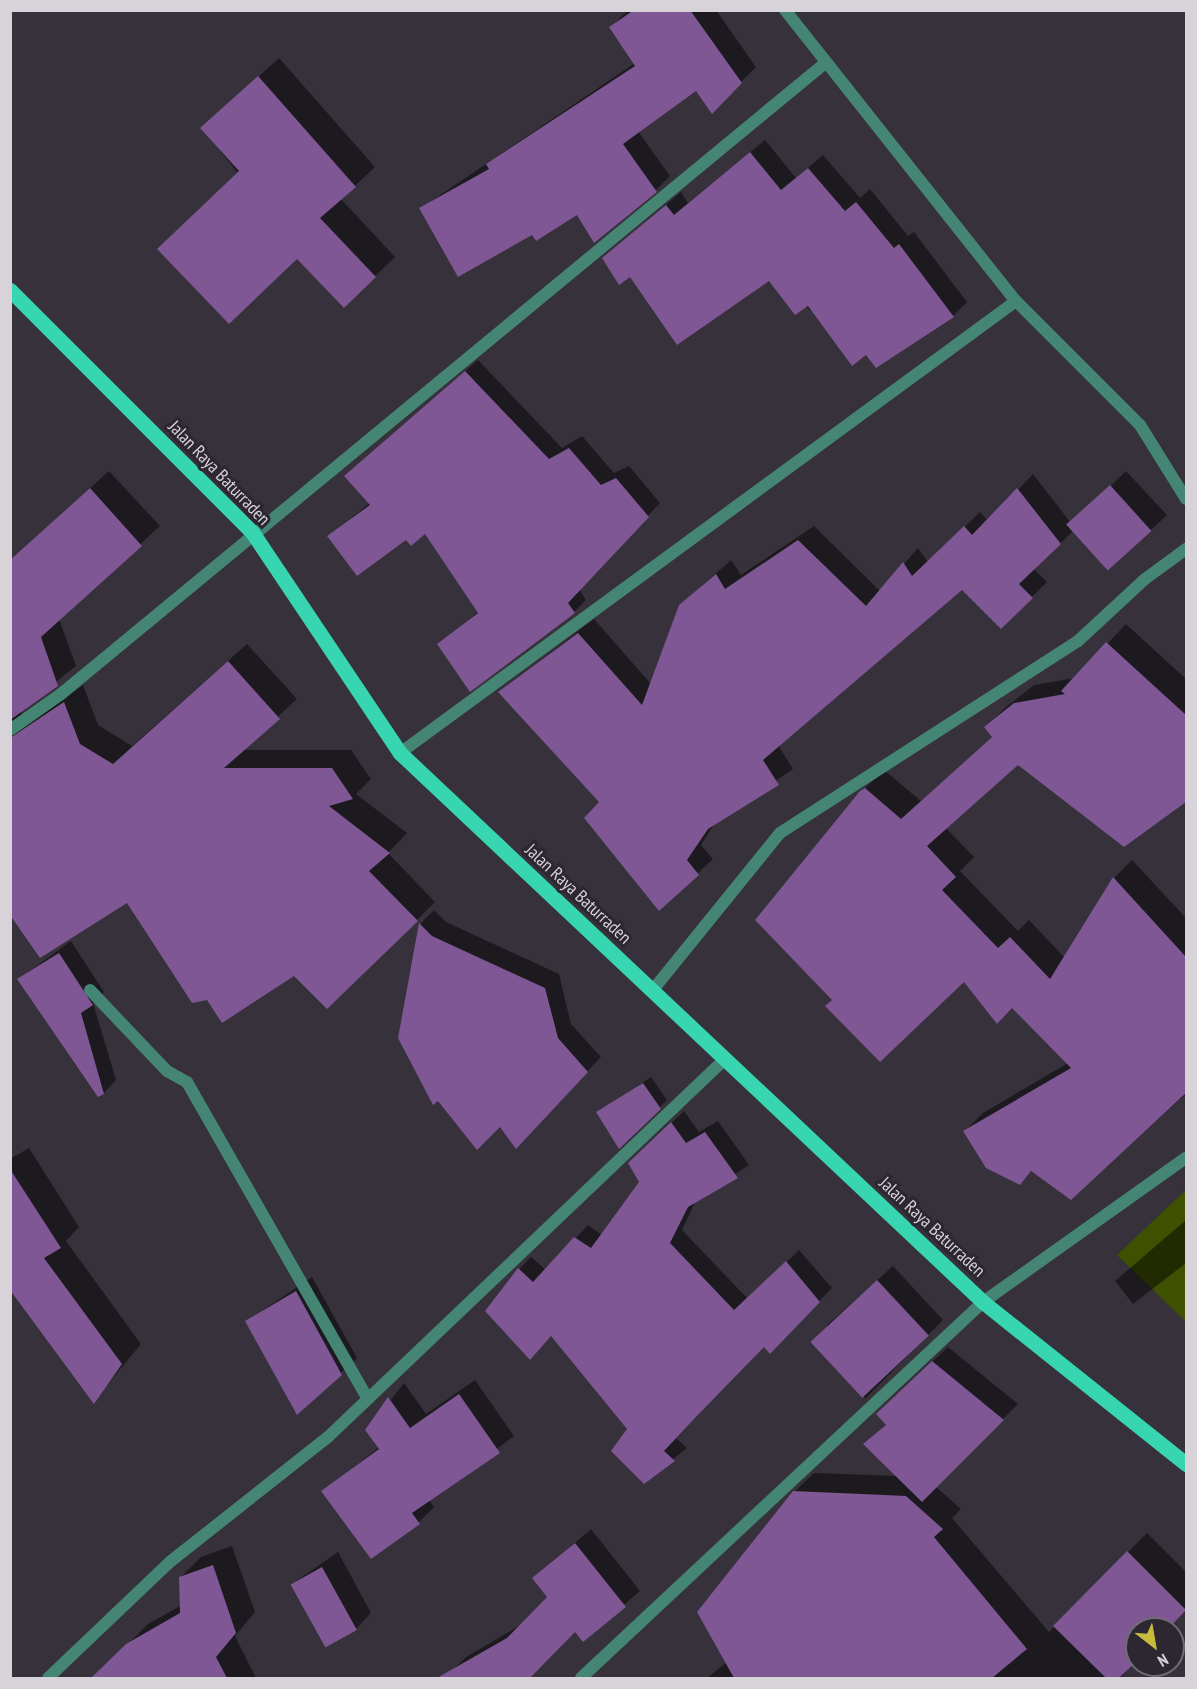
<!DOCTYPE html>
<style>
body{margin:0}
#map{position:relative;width:1197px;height:1689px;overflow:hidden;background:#37313b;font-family:"PT Sans Narrow",sans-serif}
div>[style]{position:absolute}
.green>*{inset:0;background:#3f5000}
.shadow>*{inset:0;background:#0007}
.building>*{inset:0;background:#7e5794;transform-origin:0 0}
.street>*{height:12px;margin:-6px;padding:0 6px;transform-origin:6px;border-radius:6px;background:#448673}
.primary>*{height:15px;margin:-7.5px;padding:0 7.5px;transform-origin:7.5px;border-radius:7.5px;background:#37d6b1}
span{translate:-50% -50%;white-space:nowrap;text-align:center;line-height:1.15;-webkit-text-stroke:6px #2d2731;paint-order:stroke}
.street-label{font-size:18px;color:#d7d3d9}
.frame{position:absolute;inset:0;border:12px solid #d7d3d9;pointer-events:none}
.north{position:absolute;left:1125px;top:1617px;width:60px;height:60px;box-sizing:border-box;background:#2d2731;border:2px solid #716c74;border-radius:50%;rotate:149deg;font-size:16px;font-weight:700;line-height:24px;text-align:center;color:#d7d3d9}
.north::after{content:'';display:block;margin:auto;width:21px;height:27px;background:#c7bb3c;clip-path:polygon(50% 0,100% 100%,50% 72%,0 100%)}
</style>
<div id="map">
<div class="green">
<i style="clip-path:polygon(1186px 1190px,1186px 1322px,1117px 1255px)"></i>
</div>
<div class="shadow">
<i style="clip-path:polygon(716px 10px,756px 67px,712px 111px,697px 89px,638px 131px,670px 176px,656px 190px,577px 213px,532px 233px,421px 208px,635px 63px,611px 27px,626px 12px)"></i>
<i style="clip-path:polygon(279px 58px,375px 167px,341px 199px,395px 257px,344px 306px,202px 128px)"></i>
<i style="clip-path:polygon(765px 140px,796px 178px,823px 155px,860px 198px,870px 189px,908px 236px,914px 232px,967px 302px,953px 316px,867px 353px,769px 279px,630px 275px,604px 258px,681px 192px,688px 203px)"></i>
<i style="clip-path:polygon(478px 360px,562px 448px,582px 436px,614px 473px,629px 466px,660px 503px,579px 589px,586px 600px,574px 612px,439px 644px,479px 611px,426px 532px,407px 538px,329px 536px,370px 503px,358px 464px)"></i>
<i style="clip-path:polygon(109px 471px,160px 526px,59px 619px,76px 666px,22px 709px,21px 717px,35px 719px,83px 685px,98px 725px,132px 746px,247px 644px,297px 699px,242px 750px,351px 750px,371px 779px,356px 794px,407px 833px,388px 853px,435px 902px,417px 920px,294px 974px,208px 999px,127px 901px,10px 913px,10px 560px)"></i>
<i style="clip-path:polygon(1126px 471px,1167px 515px,1151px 530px,1073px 531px,1034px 569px,1047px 582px,1001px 627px,962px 588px,778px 745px,793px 769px,715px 823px,701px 845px,713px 859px,660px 909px,601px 802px,500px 692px,594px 619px,651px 684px,696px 591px,731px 560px,741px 575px,814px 526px,880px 591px,918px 548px,928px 562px,980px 512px,988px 521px,1033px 474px,1071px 523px)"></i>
<i style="clip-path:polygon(1126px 624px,1186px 679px,1186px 806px,1185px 800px,1018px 763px,946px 828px,974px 857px,960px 871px,1018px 931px,1029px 920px,1065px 958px,1114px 878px,1132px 860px,1186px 918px,1186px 1094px,1071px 1198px,1032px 1170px,1020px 1183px,965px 1131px,983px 1113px,1068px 1063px,1012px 1006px,964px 980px,834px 1000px,861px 792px,884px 770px,921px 801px,993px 736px,986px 727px,1005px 708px,1034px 685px,1075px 678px)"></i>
<i style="clip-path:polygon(434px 910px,446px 922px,559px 974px,571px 1024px,601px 1057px,529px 1133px,500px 1125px,399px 1038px,421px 923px)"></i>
<i style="clip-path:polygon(71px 941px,104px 992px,93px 1003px,116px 1080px,104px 1093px,19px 979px)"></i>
<i style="clip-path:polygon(651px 1077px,667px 1100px,619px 1146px,598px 1113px)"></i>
<i style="clip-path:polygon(684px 1111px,699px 1132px,718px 1121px,749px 1165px,696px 1200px,682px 1230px,748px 1299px,799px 1250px,832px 1288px,770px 1352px,765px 1345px,676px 1438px,687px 1448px,645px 1482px,628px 1429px,519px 1269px,531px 1257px,546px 1270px,588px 1225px,602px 1235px,641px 1182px,642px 1151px)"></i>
<i style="clip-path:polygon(29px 1148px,79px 1227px,66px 1241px,141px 1344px,94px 1401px,10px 1288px,10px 1159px)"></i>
<i style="clip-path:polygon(1186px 1220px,1186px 1263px,1133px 1304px,1115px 1281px)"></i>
<i style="clip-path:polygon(893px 1266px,943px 1320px,865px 1399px,827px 1325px)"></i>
<i style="clip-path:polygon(312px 1277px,357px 1358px,297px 1413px,247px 1321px)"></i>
<i style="clip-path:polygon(948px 1347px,1018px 1404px,935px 1486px,961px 1509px,952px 1518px,1049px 1632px,1147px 1533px,1186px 1572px,1186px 1608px,1166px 1629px,1137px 1629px,1137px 1659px,1121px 1678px,707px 1678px,727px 1662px,794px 1492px,814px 1473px,898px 1476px,865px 1444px,887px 1424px,893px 1398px)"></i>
<i style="clip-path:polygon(475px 1380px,514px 1436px,429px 1500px,434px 1507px,419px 1522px,323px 1492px,379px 1447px,367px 1430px,404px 1383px,426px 1414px)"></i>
<i style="clip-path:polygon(591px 1529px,640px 1591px,583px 1640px,575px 1630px,528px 1678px,455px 1678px,451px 1672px,466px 1657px,524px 1623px,549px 1597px,534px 1578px)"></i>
<i style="clip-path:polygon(232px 1546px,255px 1612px,235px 1636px,256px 1678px,114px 1678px,107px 1665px,148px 1624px,182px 1605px,181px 1577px,201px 1557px)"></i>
<i style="clip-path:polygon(338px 1552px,371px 1613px,356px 1629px,292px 1584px)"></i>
</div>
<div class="building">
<i style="clip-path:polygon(634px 10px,690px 10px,742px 83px,712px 114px,696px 91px,623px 144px,657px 192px,594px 243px,577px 215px,536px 241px,532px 235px,458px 277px,419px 208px,489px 169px,486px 164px,635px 66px,609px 27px)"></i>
<i style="clip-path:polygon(258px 76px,356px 187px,320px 218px,376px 277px,344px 308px,297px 259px,229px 324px,157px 249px,239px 171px,200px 128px)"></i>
<i style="clip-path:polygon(750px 152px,781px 190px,808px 168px,845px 211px,856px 202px,894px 248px,899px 244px,954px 317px,876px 368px,866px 355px,852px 366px,808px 306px,795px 315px,769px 281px,677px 345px,630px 277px,619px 285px,602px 258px,666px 205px,674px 215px)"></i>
<i style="clip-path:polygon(465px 371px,549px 459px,569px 448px,601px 485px,616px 478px,649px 517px,568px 603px,575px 613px,470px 692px,437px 644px,478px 613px,425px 534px,411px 546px,406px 540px,357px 576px,327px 536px,370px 505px,344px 476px)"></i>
<i style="left:1110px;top:485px;width:62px;height:59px;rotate:48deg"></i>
<i style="clip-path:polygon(90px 488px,142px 546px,41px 637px,58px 686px,10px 720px,10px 560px)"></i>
<i style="clip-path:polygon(1017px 488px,1061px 544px,1019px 584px,1033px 598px,1001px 629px,962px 590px,763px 760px,779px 785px,708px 829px,687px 860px,699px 875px,659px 911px,584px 818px,599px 802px,498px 692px,578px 633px,642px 705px,679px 605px,716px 574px,725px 589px,798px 540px,866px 606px,903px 562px,912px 576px,964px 526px,972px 535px)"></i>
<i style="clip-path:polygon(1106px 642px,1186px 715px,1186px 802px,1124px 847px,1018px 765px,927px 846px,956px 877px,942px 890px,998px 948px,1010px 937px,1050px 979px,1113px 877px,1186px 957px,1186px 1093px,1071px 1200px,1031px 1171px,1020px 1185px,986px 1168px,963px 1131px,1071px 1068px,1012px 1008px,997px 1024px,964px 982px,880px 1062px,825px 1006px,832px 1000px,755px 920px,860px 791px,865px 788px,901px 819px,992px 737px,984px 727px,1014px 703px,1065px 694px,1061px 691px)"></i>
<i style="clip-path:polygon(228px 661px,280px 719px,224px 768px,332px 768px,353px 799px,329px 806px,390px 853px,369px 871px,418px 921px,327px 1009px,294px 976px,222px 1023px,207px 1000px,192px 1003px,127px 903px,40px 958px,10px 915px,10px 738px,64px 702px,80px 744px,113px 764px)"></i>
<i style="clip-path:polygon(419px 923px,432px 936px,545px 988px,558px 1038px,588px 1072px,516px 1149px,500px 1127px,477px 1150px,438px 1101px,433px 1105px,398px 1038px)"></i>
<i style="clip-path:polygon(59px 953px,93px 1005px,81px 1013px,104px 1094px,98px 1097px,17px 979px)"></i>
<i style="clip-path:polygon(643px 1083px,661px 1109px,619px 1149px,596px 1112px)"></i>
<i style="clip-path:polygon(671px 1122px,686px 1143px,705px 1132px,738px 1178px,688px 1207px,670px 1243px,734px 1310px,786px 1261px,820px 1302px,770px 1354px,764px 1347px,695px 1418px,664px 1451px,675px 1461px,644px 1484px,611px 1451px,627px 1429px,551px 1336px,530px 1360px,485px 1311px,518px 1268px,533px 1282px,574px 1237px,591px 1248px,639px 1182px,628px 1163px)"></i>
<i style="clip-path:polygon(10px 1169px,61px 1248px,44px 1258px,122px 1364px,94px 1404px,10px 1290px)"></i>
<i style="left:877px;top:1280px;width:76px;height:91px;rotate:47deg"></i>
<i style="clip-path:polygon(296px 1291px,342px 1375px,297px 1415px,245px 1321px)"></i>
<i style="clip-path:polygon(932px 1361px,1004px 1420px,922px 1502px,863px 1444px,886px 1425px,876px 1414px)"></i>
<i style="clip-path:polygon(459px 1394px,500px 1453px,412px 1513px,420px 1524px,371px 1559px,321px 1491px,379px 1449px,365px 1430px,388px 1397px,410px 1428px)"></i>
<i style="clip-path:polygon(793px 1491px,906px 1496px,943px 1529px,934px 1537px,1027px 1649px,992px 1678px,734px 1678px,697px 1612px)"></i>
<i style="clip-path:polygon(575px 1543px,626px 1607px,583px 1642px,575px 1632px,530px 1678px,437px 1678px,507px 1638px,547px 1597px,532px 1578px)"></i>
<i style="clip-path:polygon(1127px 1551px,1186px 1610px,1168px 1629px,1137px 1629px,1137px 1661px,1119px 1678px,1106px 1678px,1053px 1626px)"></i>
<i style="clip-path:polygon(213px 1565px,236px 1633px,216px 1657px,227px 1678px,91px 1678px,126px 1644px,180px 1613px,179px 1577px)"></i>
<i style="left:322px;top:1567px;width:72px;height:36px;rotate:61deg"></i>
</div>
<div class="street">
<i style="left:785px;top:10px;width:372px;rotate:51.6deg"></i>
<i style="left:1016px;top:301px;width:175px;rotate:45deg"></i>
<i style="left:1140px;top:425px;width:87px;rotate:58.1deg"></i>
<i style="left:10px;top:730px;width:62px;rotate:-35.2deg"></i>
<i style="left:61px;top:694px;width:989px;rotate:-39.55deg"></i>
<i style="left:400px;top:753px;width:764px;rotate:-36.27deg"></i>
<i style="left:90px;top:990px;width:112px;rotate:46.5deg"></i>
<i style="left:167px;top:1071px;width:23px;rotate:29deg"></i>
<i style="left:187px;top:1082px;width:361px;rotate:60.3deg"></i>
<i style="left:652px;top:991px;width:203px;rotate:-51deg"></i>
<i style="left:780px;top:833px;width:354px;rotate:-32.8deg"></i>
<i style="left:1078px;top:641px;width:91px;rotate:-42.8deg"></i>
<i style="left:1145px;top:579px;width:51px;rotate:-36.2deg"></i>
<i style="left:48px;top:1678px;width:170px;rotate:-43.6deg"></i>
<i style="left:171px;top:1561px;width:200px;rotate:-38.3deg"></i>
<i style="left:328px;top:1437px;width:548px;rotate:-43.6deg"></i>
<i style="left:581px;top:1678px;width:550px;rotate:-43.09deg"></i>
<i style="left:983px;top:1302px;width:249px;rotate:-35.4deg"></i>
</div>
<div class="primary">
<i style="left:10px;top:290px;width:342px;rotate:45deg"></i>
<i style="left:252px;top:532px;width:266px;rotate:56.2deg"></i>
<i style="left:400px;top:753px;width:801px;rotate:43.28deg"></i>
<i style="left:983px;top:1302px;width:260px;rotate:38.6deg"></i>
</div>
<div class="street-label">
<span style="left:219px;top:473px;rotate:46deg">Jalan Raya Baturraden</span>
<span style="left:578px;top:894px;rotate:43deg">Jalan Raya Baturraden</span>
<span style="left:932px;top:1227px;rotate:43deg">Jalan Raya Baturraden</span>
</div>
<div class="frame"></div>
<div class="north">N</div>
</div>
